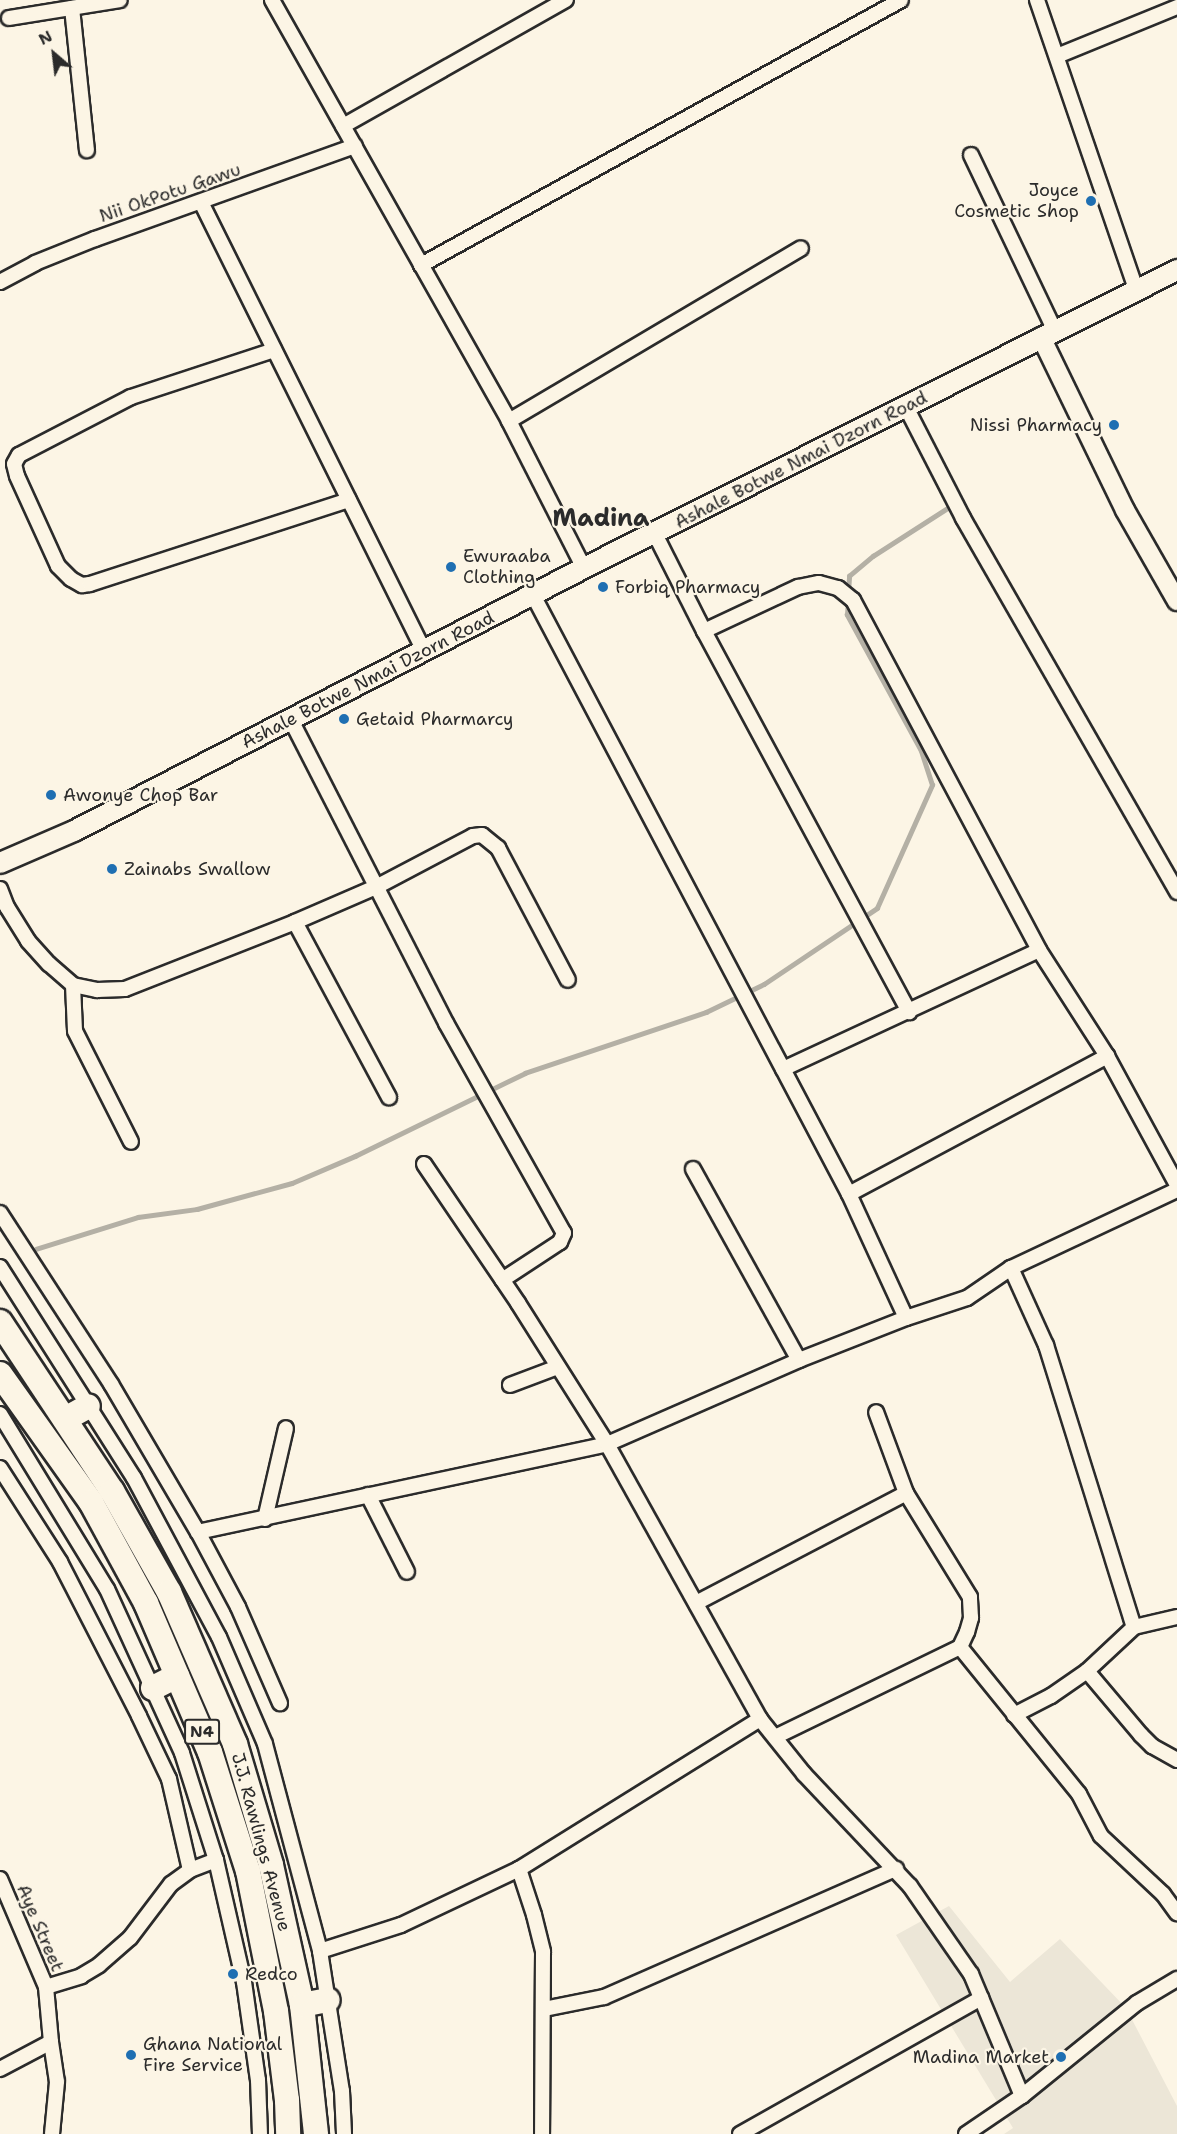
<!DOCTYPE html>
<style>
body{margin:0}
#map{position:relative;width:1177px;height:2134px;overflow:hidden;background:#fcf5e5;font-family:"Shantell Sans",sans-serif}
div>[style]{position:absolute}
.built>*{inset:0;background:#ece6d7}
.stream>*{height:4.5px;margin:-2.25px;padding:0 2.25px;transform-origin:2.25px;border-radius:2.25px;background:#b4b0a5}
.roads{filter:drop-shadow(2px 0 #2b2b2b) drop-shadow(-2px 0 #2b2b2b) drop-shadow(0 2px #2b2b2b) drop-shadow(0 -2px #2b2b2b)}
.minor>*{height:14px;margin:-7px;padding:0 7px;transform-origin:7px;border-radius:7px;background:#fcf5e5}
.tertiary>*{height:18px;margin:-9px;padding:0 9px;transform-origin:9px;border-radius:9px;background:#fcf5e5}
.secondary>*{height:20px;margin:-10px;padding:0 10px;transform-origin:10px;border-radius:10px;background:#fcf5e5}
.trunk>*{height:24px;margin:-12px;padding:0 12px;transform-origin:12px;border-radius:12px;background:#fcf5e5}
.dots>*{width:16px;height:16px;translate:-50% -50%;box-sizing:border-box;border:3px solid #fcf5e5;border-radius:50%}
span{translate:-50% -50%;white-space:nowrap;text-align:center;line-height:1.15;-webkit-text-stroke:4.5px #fcf5e5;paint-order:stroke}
.shield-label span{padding:2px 4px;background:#fcf5e5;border:2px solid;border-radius:4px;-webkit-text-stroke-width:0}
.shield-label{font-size:16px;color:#2b2b2b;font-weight:700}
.poi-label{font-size:18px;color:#2b2b2b}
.right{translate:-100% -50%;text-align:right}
.left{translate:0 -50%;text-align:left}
.street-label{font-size:18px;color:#2b2b2b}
.district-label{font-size:24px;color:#2b2b2b;font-weight:700}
.north{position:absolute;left:24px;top:24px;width:60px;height:60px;-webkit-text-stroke:4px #fcf5e5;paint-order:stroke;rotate:332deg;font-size:16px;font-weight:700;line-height:24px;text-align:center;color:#2b2b2b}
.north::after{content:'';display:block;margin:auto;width:21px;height:27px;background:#2b2b2b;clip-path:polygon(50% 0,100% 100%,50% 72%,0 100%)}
</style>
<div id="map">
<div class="built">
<i style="clip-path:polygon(949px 1906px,1010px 1982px,1060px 1939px,1126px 2008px,1177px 2106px,1177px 2134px,1004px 2134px,1013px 2128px,896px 1935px)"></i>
</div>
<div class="stream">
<i style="left:848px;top:592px;width:16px;rotate:-86deg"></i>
<i style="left:849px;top:576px;width:31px;rotate:-40deg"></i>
<i style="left:873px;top:556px;width:87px;rotate:-32.8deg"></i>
<i style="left:36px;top:1249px;width:107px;rotate:-17.4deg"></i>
<i style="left:138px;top:1217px;width:60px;rotate:-7.7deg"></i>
<i style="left:197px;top:1209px;width:98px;rotate:-15.3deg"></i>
<i style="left:292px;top:1183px;width:69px;rotate:-23.2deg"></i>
<i style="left:355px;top:1156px;width:189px;rotate:-26deg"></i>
<i style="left:525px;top:1073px;width:191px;rotate:-18.6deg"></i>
<i style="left:706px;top:1012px;width:64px;rotate:-25.8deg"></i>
<i style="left:764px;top:984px;width:136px;rotate:-33.9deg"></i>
<i style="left:877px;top:908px;width:135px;rotate:-65.9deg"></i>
<i style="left:932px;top:785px;width:36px;rotate:-108deg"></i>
<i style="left:921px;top:751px;width:155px;rotate:-118.6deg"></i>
<i style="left:847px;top:615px;width:15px;rotate:-86deg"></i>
</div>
<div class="roads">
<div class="minor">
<i style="left:272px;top:0;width:483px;rotate:60.6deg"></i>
<i style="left:509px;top:421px;width:165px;rotate:63deg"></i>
<i style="left:1037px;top:0;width:305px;rotate:71.1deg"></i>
<i style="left:72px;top:8px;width:143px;rotate:84deg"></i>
<i style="left:9px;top:18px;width:112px;rotate:-9.2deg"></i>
<i style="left:1057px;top:56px;width:130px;rotate:-22.2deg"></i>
<i style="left:343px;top:126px;width:256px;rotate:-29.5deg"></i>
<i style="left:971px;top:155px;width:195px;rotate:64.5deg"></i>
<i style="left:201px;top:202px;width:501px;rotate:63.59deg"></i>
<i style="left:421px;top:265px;width:548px;rotate:-28.9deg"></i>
<i style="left:0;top:282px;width:40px;rotate:-28deg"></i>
<i style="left:35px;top:263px;width:65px;rotate:-21.8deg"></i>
<i style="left:95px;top:239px;width:276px;rotate:-19.7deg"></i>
<i style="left:274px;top:350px;width:151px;rotate:161.8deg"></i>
<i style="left:131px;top:397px;width:126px;rotate:152.6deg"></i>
<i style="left:19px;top:455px;width:10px;rotate:119deg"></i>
<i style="left:14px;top:464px;width:12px;rotate:76deg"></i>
<i style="left:17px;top:476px;width:99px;rotate:65.5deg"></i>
<i style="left:58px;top:566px;width:18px;rotate:45deg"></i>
<i style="left:71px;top:579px;width:13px;rotate:29deg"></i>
<i style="left:82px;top:585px;width:8px;rotate:-7deg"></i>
<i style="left:90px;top:584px;width:272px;rotate:-18deg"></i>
<i style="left:906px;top:407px;width:125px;rotate:62.8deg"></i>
<i style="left:963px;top:518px;width:431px;rotate:60.2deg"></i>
<i style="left:509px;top:421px;width:339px;rotate:-30.6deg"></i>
<i style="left:655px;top:534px;width:109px;rotate:63.2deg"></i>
<i style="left:704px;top:631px;width:433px;rotate:61.7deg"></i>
<i style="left:533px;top:595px;width:677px;rotate:62.19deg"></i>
<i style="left:849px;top:1194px;width:136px;rotate:65.3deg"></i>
<i style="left:704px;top:631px;width:104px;rotate:-25.1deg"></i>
<i style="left:798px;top:587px;width:21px;rotate:-11deg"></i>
<i style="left:819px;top:583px;width:20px;rotate:15deg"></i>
<i style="left:838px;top:588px;width:19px;rotate:39deg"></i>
<i style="left:853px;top:600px;width:396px;rotate:62deg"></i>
<i style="left:1039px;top:950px;width:126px;rotate:57.3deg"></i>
<i style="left:1107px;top:1056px;width:147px;rotate:61.5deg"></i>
<i style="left:291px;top:720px;width:340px;rotate:62.9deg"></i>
<i style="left:446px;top:1023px;width:241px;rotate:60.7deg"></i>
<i style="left:564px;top:1233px;width:10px;rotate:114deg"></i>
<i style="left:560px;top:1242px;width:69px;rotate:146.8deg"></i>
<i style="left:0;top:889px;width:19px;rotate:69deg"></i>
<i style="left:7px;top:907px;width:40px;rotate:58deg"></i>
<i style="left:28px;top:941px;width:31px;rotate:48deg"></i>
<i style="left:49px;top:964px;width:32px;rotate:41deg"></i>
<i style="left:73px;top:985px;width:25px;rotate:12deg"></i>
<i style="left:97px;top:990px;width:28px;rotate:-2deg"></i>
<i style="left:125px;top:989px;width:183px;rotate:-21.5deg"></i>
<i style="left:295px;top:922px;width:90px;rotate:-23.4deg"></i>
<i style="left:378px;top:886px;width:107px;rotate:-27.8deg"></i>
<i style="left:473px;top:836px;width:9px;rotate:-6deg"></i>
<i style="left:482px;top:835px;width:21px;rotate:39deg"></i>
<i style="left:498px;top:848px;width:149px;rotate:62.1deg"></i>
<i style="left:295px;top:922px;width:199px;rotate:61.8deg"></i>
<i style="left:73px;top:985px;width:46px;rotate:87.5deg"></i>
<i style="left:75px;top:1031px;width:124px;rotate:63.2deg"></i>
<i style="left:783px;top:1069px;width:282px;rotate:-24.9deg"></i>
<i style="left:424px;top:1164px;width:168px;rotate:55.9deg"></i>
<i style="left:518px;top:1303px;width:167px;rotate:57.7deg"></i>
<i style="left:607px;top:1444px;width:315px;rotate:60.9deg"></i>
<i style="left:760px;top:1719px;width:70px;rotate:51.3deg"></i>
<i style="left:804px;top:1774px;width:154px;rotate:46.6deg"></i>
<i style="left:910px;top:1886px;width:107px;rotate:55.3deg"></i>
<i style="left:971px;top:1974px;width:132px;rotate:67.3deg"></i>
<i style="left:693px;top:1169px;width:218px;rotate:61deg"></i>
<i style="left:849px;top:1194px;width:293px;rotate:-28.1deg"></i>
<i style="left:0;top:1213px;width:204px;rotate:57deg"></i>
<i style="left:111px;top:1384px;width:172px;rotate:59.6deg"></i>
<i style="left:198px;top:1532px;width:85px;rotate:61.9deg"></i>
<i style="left:238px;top:1607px;width:105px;rotate:66.4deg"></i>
<i style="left:0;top:1267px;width:250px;rotate:57.6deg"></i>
<i style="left:134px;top:1478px;width:180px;rotate:61.9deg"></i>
<i style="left:219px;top:1637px;width:116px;rotate:66.7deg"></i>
<i style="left:265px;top:1744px;width:214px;rotate:75.1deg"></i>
<i style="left:320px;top:1951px;width:142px;rotate:81.1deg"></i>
<i style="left:342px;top:2091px;width:43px;rotate:87.3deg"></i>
<i style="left:1011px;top:1268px;width:85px;rotate:65.6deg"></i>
<i style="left:1046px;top:1345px;width:295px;rotate:72.7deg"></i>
<i style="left:510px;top:1385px;width:51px;rotate:-20.6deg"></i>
<i style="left:0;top:1414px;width:205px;rotate:58.6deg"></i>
<i style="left:107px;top:1589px;width:180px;rotate:65.4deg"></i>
<i style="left:182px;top:1753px;width:112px;rotate:72.4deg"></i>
<i style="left:216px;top:1860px;width:125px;rotate:77.1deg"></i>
<i style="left:244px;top:1982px;width:99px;rotate:81.9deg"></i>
<i style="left:258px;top:2080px;width:54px;rotate:87.9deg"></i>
<i style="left:0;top:1468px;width:112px;rotate:57.4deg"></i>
<i style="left:60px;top:1562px;width:173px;rotate:62.8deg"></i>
<i style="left:139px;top:1716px;width:70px;rotate:64.5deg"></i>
<i style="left:169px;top:1779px;width:93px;rotate:77deg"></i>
<i style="left:368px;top:1495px;width:86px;rotate:63.1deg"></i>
<i style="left:265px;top:1519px;width:93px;rotate:-77deg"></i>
<i style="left:198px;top:1532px;width:418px;rotate:-12.1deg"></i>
<i style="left:607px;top:1444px;width:210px;rotate:-23.6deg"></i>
<i style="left:799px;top:1360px;width:115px;rotate:-21.4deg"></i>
<i style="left:906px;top:1318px;width:64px;rotate:-18.2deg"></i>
<i style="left:967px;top:1298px;width:53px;rotate:-34.3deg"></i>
<i style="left:1011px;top:1268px;width:183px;rotate:-25.2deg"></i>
<i style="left:696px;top:1603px;width:237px;rotate:-27.6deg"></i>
<i style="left:960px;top:1647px;width:189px;rotate:51deg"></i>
<i style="left:1079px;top:1794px;width:47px;rotate:62.4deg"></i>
<i style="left:1101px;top:1836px;width:85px;rotate:43.1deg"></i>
<i style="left:1163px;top:1894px;width:24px;rotate:54deg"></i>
<i style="left:1087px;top:1671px;width:84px;rotate:49.8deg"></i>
<i style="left:1141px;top:1735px;width:16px;rotate:45deg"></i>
<i style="left:1152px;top:1746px;width:29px;rotate:29deg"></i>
<i style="left:1014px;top:1715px;width:42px;rotate:-27.2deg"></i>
<i style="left:1051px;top:1696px;width:44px;rotate:-34.8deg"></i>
<i style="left:1087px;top:1671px;width:64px;rotate:-43.1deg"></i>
<i style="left:1134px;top:1627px;width:44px;rotate:-13.1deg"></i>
<i style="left:775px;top:1737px;width:206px;rotate:-25.9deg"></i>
<i style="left:960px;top:1647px;width:17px;rotate:-65deg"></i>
<i style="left:967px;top:1632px;width:15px;rotate:-74deg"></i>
<i style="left:971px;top:1618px;width:21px;rotate:-93deg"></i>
<i style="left:970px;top:1597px;width:122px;rotate:-121.6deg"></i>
<i style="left:906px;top:1493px;width:86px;rotate:-110.3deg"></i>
<i style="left:519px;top:1869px;width:48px;rotate:71.9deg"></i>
<i style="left:534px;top:1915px;width:38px;rotate:76deg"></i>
<i style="left:543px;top:1952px;width:182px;rotate:90.3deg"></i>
<i style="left:0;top:1879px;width:117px;rotate:66.9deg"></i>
<i style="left:46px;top:1987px;width:55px;rotate:84.8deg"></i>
<i style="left:51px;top:2042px;width:58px;rotate:152.1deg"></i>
<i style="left:320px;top:1951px;width:85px;rotate:-17.8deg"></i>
<i style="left:401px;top:1925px;width:131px;rotate:-25.4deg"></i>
<i style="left:519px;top:1869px;width:284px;rotate:-31.9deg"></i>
<i style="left:46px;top:1987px;width:37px;rotate:-17deg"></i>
<i style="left:81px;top:1976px;width:21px;rotate:-31deg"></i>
<i style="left:99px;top:1965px;width:41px;rotate:-41.1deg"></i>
<i style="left:130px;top:1938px;width:68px;rotate:-52.8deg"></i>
<i style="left:171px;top:1884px;width:24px;rotate:-36deg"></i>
<i style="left:190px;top:1870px;width:28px;rotate:-21deg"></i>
<i style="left:544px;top:2009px;width:61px;rotate:-11.3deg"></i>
<i style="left:604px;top:1997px;width:319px;rotate:-23.7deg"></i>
<i style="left:51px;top:2042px;width:40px;rotate:81.5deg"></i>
<i style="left:57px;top:2082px;width:52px;rotate:95.5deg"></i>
<i style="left:740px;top:2134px;width:277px;rotate:-29.4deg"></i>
<i style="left:966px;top:2134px;width:68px;rotate:-34.2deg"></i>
<i style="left:1022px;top:2096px;width:148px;rotate:-39deg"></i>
<i style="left:1137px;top:2003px;width:47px;rotate:-31deg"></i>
</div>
<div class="tertiary">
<i style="left:1041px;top:337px;width:192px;rotate:64.1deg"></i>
<i style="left:1125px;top:510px;width:105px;rotate:60.3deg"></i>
</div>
<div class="secondary">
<i style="left:0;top:863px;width:81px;rotate:-23.4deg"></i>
<i style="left:74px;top:831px;width:574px;rotate:-27.28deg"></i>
<i style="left:584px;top:568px;width:664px;rotate:-26.68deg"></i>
</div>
<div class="trunk">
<i style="left:0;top:1322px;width:203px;rotate:56.5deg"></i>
<i style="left:112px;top:1491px;width:116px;rotate:60.6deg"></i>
<i style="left:169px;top:1592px;width:166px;rotate:66.5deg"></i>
<i style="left:235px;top:1744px;width:126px;rotate:73.4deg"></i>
<i style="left:271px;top:1865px;width:143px;rotate:77.5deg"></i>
<i style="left:302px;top:2005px;width:130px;rotate:83.8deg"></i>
<i style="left:0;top:1374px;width:157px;rotate:54.6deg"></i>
<i style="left:91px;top:1502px;width:115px;rotate:61.4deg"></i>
<i style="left:146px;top:1603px;width:162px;rotate:66.8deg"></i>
<i style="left:210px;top:1752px;width:125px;rotate:72.3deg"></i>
<i style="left:248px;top:1871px;width:143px;rotate:78.7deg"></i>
<i style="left:276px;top:2011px;width:90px;rotate:83deg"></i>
<i style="left:287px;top:2100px;width:34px;rotate:88deg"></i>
<i style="left:65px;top:1419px;width:26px;rotate:-29deg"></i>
<i style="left:153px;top:1688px;width:27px;rotate:-27deg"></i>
<i style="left:302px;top:2005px;width:26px;rotate:-11deg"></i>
</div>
</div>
<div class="dots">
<i style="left:1091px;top:201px;background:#1f6fb2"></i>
<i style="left:1114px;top:425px;background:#1f6fb2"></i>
<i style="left:451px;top:567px;background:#1f6fb2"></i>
<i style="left:603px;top:587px;background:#1f6fb2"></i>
<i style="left:344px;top:719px;background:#1f6fb2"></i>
<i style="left:51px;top:795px;background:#1f6fb2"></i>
<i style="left:112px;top:869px;background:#1f6fb2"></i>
<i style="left:233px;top:1974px;background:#1f6fb2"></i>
<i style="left:131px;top:2055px;background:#1f6fb2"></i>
<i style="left:1061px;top:2057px;background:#1f6fb2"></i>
</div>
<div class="shield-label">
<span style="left:202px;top:1732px">N4</span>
</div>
<div class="poi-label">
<span class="right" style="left:1079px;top:201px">Joyce<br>Cosmetic Shop</span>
<span class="right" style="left:1102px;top:425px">Nissi Pharmacy</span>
<span class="left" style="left:463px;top:567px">Ewuraaba<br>Clothing</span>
<span class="left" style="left:615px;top:587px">Forbiq Pharmacy</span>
<span class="left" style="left:356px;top:719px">Getaid Pharmarcy</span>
<span class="left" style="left:63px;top:795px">Awonye Chop Bar</span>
<span class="left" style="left:124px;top:869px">Zainabs Swallow</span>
<span class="left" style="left:245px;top:1974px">Redco</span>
<span class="left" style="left:143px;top:2055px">Ghana National<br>Fire Service</span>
<span class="right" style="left:1049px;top:2057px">Madina Market</span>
</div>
<div class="street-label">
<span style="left:170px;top:193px;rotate:-19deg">Nii OkPotu Gawu</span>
<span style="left:801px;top:460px;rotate:-27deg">Ashale Botwe Nmai Dzorn Road</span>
<span style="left:368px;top:680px;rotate:-27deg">Ashale Botwe Nmai Dzorn Road</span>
<span style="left:261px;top:1842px;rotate:75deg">J.J. Rawlings Avenue</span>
<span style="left:40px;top:1928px;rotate:67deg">Aye Street</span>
</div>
<div class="district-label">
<span style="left:601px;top:519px">Madina</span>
</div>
<div class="north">N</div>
</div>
